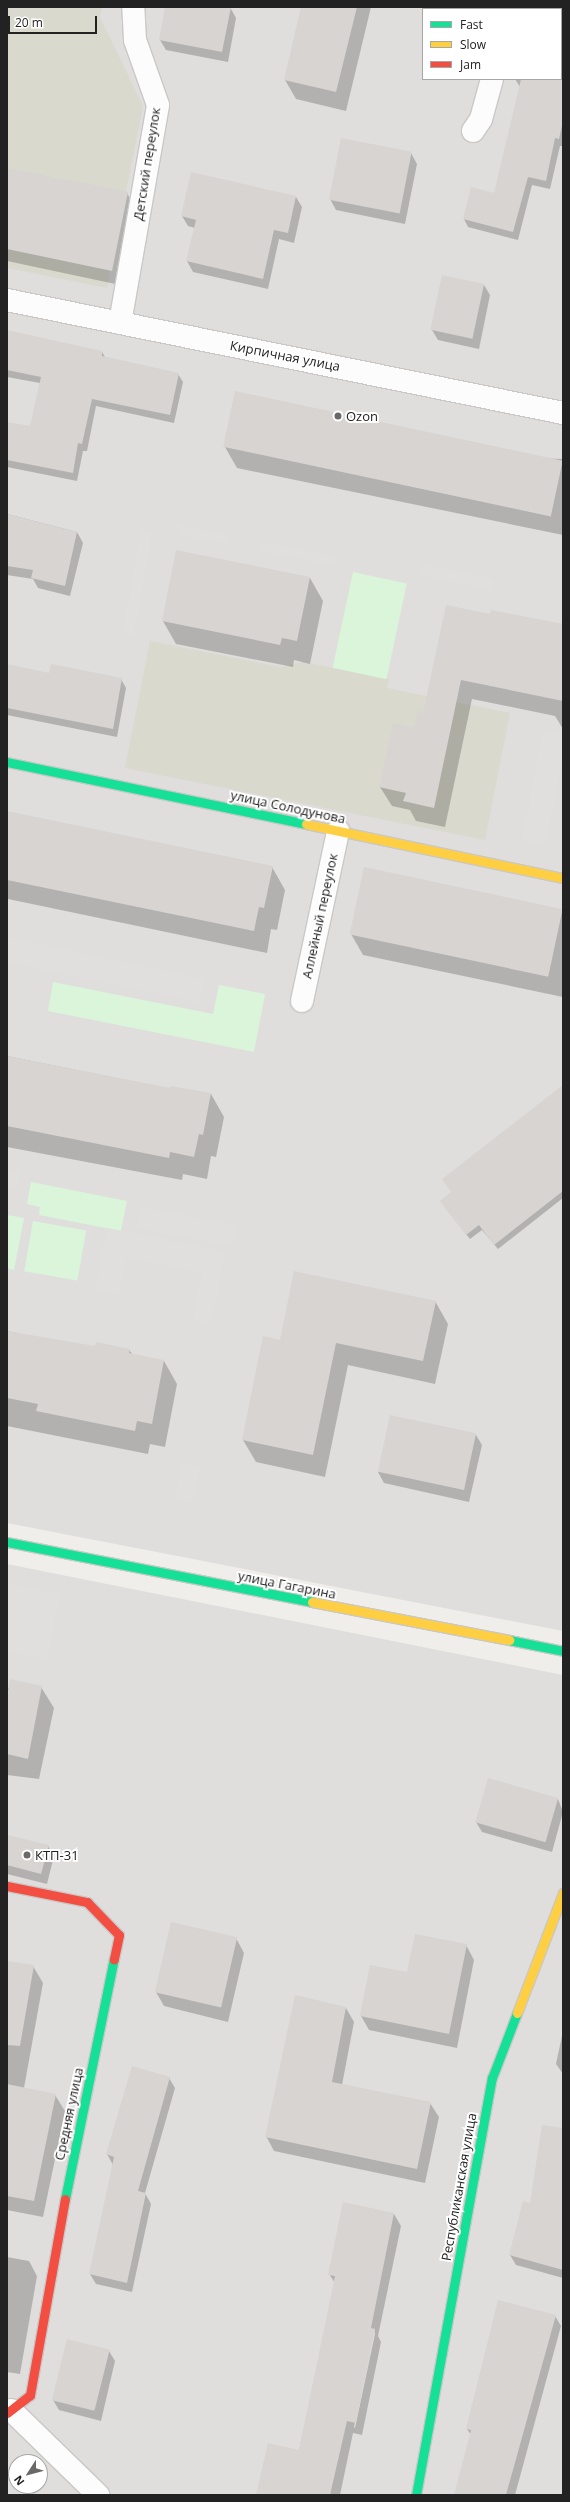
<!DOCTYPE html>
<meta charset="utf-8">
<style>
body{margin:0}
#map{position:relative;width:570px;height:2502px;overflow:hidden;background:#f0eeeb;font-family:"Open Sans",sans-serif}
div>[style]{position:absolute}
.residential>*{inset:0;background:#dfdedc}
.construction>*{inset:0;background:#d9d9cd}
.park>*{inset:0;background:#daf5da;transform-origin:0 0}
.parking>*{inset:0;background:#e0dfde;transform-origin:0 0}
.shadow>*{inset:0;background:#0003}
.building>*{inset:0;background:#d7d4d2;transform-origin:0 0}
.roads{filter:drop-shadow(1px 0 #c9c8c7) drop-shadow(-1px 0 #c9c8c7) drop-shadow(0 1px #c9c8c7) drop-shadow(0 -1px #c9c8c7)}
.street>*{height:22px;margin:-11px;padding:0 11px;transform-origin:11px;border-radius:11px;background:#fdfcfc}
.fast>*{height:9px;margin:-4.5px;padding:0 4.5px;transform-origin:4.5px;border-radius:4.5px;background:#16e098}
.slow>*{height:9px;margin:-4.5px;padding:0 4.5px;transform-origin:4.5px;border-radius:4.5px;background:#ffcf43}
.jam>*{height:9px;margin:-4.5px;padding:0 4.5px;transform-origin:4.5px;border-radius:4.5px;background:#f24e42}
.dots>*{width:11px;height:11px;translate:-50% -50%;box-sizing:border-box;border:2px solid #fff;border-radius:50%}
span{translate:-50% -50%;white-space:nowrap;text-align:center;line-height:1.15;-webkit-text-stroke:4px #fff;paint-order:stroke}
.street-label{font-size:13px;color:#222}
.poi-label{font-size:13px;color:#222}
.left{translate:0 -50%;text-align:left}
.frame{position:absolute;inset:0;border:8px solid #222;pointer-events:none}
.legend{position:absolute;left:422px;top:8px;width:140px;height:72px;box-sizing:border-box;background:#fff;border:1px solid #a7a7a7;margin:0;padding:5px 7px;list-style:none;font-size:12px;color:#222}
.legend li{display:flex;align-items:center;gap:8px;height:20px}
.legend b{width:20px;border:1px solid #a7a7a7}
.north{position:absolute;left:8px;top:2454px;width:40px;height:40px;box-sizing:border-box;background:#fff;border:1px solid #a7a7a7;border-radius:50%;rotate:234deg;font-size:11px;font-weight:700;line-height:16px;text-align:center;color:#222}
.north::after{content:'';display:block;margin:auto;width:14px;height:18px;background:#6a6968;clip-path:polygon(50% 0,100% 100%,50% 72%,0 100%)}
.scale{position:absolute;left:8px;top:16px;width:89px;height:18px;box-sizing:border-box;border:2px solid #222;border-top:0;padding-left:5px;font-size:12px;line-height:14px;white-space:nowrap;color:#222;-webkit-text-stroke:3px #fff;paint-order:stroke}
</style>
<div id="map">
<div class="residential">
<i style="clip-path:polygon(evenodd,7px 7px,563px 7px,563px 1631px,7px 1523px,7px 7px,423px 9px,561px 9px,561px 79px,423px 79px,423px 9px)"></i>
<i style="clip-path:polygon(evenodd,7px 1564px,563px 1675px,563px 2495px,7px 2495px,7px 1564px,16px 2462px,40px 2462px,40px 2486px,16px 2486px,16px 2462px)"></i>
</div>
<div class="construction">
<i style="clip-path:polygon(7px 7px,102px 7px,100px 17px,143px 106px,107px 288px,7px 268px)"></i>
<i style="clip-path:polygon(150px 641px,281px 667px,303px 662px,389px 679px,387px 688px,510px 713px,485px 840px,125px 768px)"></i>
</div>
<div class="park">
<i style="left:353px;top:572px;width:55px;height:98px;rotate:12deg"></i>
<i style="clip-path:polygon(53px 982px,213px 1014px,219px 985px,265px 994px,254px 1052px,48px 1011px)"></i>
<i style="clip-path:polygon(31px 1182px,127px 1201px,121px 1231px,39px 1215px,40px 1207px,27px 1204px)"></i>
<i style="clip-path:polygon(7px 1215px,24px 1218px,14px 1270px,7px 1268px)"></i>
<i style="left:33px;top:1221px;width:54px;height:51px;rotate:10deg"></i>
</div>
<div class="parking">
<i style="left:179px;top:525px;width:51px;height:9px;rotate:11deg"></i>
<i style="left:141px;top:531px;width:11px;height:103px;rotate:10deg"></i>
<i style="left:262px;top:542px;width:77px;height:9px;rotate:11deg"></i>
<i style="left:422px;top:564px;width:74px;height:11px;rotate:12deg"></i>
<i style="clip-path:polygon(543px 732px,563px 736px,563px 756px,545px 846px,522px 841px)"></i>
<i style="left:7px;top:937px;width:202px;height:24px;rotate:12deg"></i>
<i style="clip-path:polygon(7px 1171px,20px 1173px,16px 1190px,7px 1188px)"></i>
<i style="left:141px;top:1207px;width:98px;height:21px;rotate:11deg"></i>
<i style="clip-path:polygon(107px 1228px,225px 1252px,211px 1323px,193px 1320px,202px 1272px,126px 1257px,119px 1295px,95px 1290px)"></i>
<i style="left:182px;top:1463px;width:19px;height:37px;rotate:12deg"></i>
<i style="clip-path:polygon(7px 1584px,60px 1594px,47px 1659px,7px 1651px)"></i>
</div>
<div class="shadow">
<i style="clip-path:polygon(166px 7px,230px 7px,236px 18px,228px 62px,166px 50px,160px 40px)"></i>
<i style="clip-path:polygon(303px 7px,371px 7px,346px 111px,296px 99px,285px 80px)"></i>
<i style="clip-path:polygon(543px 7px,563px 7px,563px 146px,560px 146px,550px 189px,532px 185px,518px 240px,468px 227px,464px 219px,495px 194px,520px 87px,515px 79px,561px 79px,561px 9px,543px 9px)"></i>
<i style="clip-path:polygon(411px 153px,417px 164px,405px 224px,336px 210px,330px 199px)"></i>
<i style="clip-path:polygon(7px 169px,127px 193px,135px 208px,120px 285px,7px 261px)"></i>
<i style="clip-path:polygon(296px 197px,302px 207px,294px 243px,279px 239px,268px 289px,193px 272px,187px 261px,195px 228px,188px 226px,182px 216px)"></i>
<i style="clip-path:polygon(484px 285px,490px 295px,479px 349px,438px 340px,432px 330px)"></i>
<i style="clip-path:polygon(7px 332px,102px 352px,105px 357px,178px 374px,183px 382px,174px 423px,96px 406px,87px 451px,83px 451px,77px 481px,7px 467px,7px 423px,31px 427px,40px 383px,7px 377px)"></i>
<i style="clip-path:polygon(225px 447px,563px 459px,563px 535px,237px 468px)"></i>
<i style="clip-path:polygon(7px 514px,77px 532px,83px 543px,70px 596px,38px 588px,33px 579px,7px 575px)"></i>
<i style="clip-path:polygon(310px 578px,323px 601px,310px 664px,294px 660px,293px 667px,176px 644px,163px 621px)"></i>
<i style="clip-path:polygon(491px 615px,563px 625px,563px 729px,555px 716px,472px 699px,445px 827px,416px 821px,410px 810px,392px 806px,380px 787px,424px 714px)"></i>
<i style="clip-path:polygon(7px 665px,50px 674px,121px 679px,126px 688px,117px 737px,7px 715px)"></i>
<i style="clip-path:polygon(7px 812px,272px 867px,285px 890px,277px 930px,271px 929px,267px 953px,8px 899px)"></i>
<i style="clip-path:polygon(563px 909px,563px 997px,363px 955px,351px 934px)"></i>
<i style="clip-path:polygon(7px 1056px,171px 1089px,172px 1087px,211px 1094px,224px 1117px,216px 1157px,211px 1156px,207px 1179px,183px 1174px,182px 1180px,7px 1147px)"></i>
<i style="clip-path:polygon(563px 1086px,563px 1198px,498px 1249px,482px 1230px,470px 1239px,444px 1206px,452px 1192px)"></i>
<i style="clip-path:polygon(435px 1301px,448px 1324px,435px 1384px,348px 1365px,325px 1477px,256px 1462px,243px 1440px,281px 1341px)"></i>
<i style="clip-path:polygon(7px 1331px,63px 1343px,129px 1350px,133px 1355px,164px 1361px,177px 1384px,165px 1447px,150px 1444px,148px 1454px,7px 1426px)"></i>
<i style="clip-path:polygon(476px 1435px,482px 1445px,469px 1502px,384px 1483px,378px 1472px)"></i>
<i style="clip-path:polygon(41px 1687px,54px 1708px,39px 1779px,7px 1775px,7px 1688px)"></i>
<i style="clip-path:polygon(558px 1799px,563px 1812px,552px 1852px,482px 1832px,476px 1822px)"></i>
<i style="clip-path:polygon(7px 1836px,48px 1846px,54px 1856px,47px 1884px,7px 1874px)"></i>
<i style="clip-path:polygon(236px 1938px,244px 1953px,228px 2022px,164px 2006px,156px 1992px)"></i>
<i style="clip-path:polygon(466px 1945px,474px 1960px,457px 2048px,369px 2030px,361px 2016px,408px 1973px)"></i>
<i style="clip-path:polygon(7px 1962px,33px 1966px,43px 1983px,24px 2088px,55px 2095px,65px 2111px,43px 2217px,7px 2210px)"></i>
<i style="clip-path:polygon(346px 2008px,354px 2022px,342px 2085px,430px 2103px,439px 2117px,425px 2183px,274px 2151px,266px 2136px)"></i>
<i style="clip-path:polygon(563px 2031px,563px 2074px,556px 2064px)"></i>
<i style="clip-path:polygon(169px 2078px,175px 2088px,145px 2193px,151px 2204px,132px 2292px,96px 2284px,90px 2274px,113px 2165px,107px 2154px)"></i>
<i style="clip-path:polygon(563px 2129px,563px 2278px,516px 2265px,510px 2255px)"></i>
<i style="clip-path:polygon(evenodd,394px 2214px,401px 2226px,378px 2336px,381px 2342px,362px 2435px,353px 2433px,340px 2495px,257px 2495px,299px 2451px,335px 2283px,329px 2274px,394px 2214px,374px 2328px,375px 2334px,355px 2428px,354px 2427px,374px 2328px)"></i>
<i style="clip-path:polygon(7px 2257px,29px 2261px,37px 2276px,20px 2374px,7px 2372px)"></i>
<i style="clip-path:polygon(555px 2316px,561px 2326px,515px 2495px,455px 2495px,471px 2435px,467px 2429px)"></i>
<i style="clip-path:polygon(109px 2351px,115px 2361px,101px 2421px,59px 2410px,53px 2400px)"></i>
</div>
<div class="building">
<i style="clip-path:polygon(165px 7px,231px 7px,222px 52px,159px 40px)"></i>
<i style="clip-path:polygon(301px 7px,357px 7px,336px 92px,284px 80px)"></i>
<i style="clip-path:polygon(521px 79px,563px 79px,563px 121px,559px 139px,555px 138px,546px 181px,528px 177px,513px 232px,463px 219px,471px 187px,494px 193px)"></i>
<i style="left:341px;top:138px;width:72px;height:63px;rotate:11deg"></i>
<i style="clip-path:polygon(7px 168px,128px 192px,112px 271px,7px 249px)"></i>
<i style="clip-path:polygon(191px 172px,296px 196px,288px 233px,274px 230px,263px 279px,186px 261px,196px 220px,181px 216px)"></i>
<i style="left:442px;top:275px;width:43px;height:56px;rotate:12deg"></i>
<i style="clip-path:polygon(7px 330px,102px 351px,102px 356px,179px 373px,170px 415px,92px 399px,82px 444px,78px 443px,73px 473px,7px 460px,7px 422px,30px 426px,41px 377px,7px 370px)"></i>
<i style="left:235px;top:391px;width:335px;height:57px;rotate:12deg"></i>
<i style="clip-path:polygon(7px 514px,77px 532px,65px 586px,31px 578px,33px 570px,7px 566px)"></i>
<i style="clip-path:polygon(176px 550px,310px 577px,297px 641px,282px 638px,280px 645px,162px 621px)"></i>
<i style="clip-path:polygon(446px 605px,490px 614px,491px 610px,563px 624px,563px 701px,461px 680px,434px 808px,403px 801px,406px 793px,379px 787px,393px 723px,414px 728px,418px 711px,423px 713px)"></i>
<i style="clip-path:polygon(7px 664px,49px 673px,51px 664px,122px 678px,113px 729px,7px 708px)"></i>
<i style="clip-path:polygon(7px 811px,273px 866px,264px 908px,259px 907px,254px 931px,7px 880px)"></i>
<i style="left:364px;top:867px;width:203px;height:69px;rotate:12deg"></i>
<i style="clip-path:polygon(7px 1056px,170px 1088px,171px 1086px,211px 1093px,203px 1135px,199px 1134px,194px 1157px,170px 1152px,169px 1158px,7px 1126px)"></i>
<i style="clip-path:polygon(563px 1085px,563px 1191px,494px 1245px,479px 1225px,466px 1235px,440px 1201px,451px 1192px,442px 1179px)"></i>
<i style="clip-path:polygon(294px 1271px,436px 1301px,423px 1361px,336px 1343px,313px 1455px,242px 1440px,263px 1336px,280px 1340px)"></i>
<i style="clip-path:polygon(7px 1331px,95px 1346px,96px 1342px,130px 1349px,129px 1353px,164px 1360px,152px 1424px,137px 1421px,135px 1431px,36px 1411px,38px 1404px,7px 1398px)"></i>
<i style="left:390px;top:1415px;width:88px;height:58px;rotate:12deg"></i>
<i style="clip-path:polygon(10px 1679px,42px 1686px,28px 1759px,7px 1754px,7px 1696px)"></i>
<i style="left:488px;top:1778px;width:73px;height:46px;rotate:16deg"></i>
<i style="clip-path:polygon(7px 1835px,49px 1845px,41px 1874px,7px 1865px)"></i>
<i style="left:171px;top:1922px;width:68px;height:72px;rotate:13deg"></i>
<i style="clip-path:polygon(415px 1934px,467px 1944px,449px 2034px,360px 2016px,370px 1965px,407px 1972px)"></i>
<i style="clip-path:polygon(7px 1961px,34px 1965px,20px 2046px,7px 2045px)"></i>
<i style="clip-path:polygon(295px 1995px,346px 2007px,332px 2082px,431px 2102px,417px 2169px,265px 2137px)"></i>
<i style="clip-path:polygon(132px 2066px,170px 2077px,138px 2191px,146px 2193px,127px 2283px,89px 2274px,114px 2157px,106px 2154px)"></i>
<i style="clip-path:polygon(7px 2084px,56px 2094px,34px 2201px,7px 2196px)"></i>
<i style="clip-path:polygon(542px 2125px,563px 2128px,563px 2270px,509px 2255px,523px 2201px,530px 2203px)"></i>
<i style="clip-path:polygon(343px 2202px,394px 2213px,371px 2328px,375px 2329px,356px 2423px,347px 2421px,330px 2495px,256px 2495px,268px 2443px,299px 2450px,335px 2276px,328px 2275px)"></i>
<i style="clip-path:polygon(498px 2300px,556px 2315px,506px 2495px,454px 2495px,471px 2430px,466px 2429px)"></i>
<i style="left:67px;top:2339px;width:44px;height:63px;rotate:14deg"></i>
</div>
<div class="roads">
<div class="street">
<i style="left:510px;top:9px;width:2px;rotate:-63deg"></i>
<i style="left:473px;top:131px;width:14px;rotate:-56deg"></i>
<i style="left:481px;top:119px;width:41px;rotate:-74.6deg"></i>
<i style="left:7px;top:300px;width:567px;rotate:11.49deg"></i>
<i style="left:120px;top:323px;width:221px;rotate:-80.1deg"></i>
<i style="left:158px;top:105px;width:69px;rotate:-109.5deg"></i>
<i style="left:135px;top:40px;width:33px;rotate:-93deg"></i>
<i style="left:302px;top:1001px;width:174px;rotate:-78deg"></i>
<i style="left:11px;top:2410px;width:122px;rotate:44.3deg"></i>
</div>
<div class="fast">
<i style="left:7px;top:762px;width:305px;rotate:11.7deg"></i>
<i style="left:7px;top:1542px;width:311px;rotate:11.1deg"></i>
<i style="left:509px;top:1640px;width:55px;rotate:11.5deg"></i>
<i style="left:65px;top:2199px;width:245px;rotate:-78.5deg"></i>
<i style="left:416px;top:2495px;width:424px;rotate:-79.7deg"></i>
<i style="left:492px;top:2078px;width:70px;rotate:-69deg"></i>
</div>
<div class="slow">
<i style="left:306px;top:824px;width:263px;rotate:11.9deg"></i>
<i style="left:312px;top:1602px;width:201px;rotate:10.9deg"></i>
<i style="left:517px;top:2013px;width:129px;rotate:-69deg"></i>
</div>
<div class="jam">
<i style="left:7px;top:1886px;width:82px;rotate:11.3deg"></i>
<i style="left:87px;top:1902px;width:46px;rotate:45.9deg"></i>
<i style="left:119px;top:1935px;width:25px;rotate:102deg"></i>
<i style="left:7px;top:2413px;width:29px;rotate:-38deg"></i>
<i style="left:30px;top:2395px;width:199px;rotate:-79.9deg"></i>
</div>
</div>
<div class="dots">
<i style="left:338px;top:416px;background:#6a6968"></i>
<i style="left:27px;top:1855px;background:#6a6968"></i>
</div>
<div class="street-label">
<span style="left:147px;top:164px;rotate:-81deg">Детский переулок</span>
<span style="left:285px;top:356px;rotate:11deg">Кирпичная улица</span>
<span style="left:288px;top:807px;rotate:12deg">улица Солодунова</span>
<span style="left:320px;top:916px;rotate:-78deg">Аллейный переулок</span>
<span style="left:287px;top:1585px;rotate:11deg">улица Гагарина</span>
<span style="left:69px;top:2114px;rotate:-78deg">Средняя улица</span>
<span style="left:459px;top:2187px;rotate:-80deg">Республиканская улица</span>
</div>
<div class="poi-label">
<span class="left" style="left:346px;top:416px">Ozon</span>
<span class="left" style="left:35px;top:1855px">КТП-31</span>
</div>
<div class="frame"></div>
<ul class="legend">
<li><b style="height:5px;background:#16e098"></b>Fast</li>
<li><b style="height:5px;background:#ffcf43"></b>Slow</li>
<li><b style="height:5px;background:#f24e42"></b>Jam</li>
</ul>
<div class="north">N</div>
<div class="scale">20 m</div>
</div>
